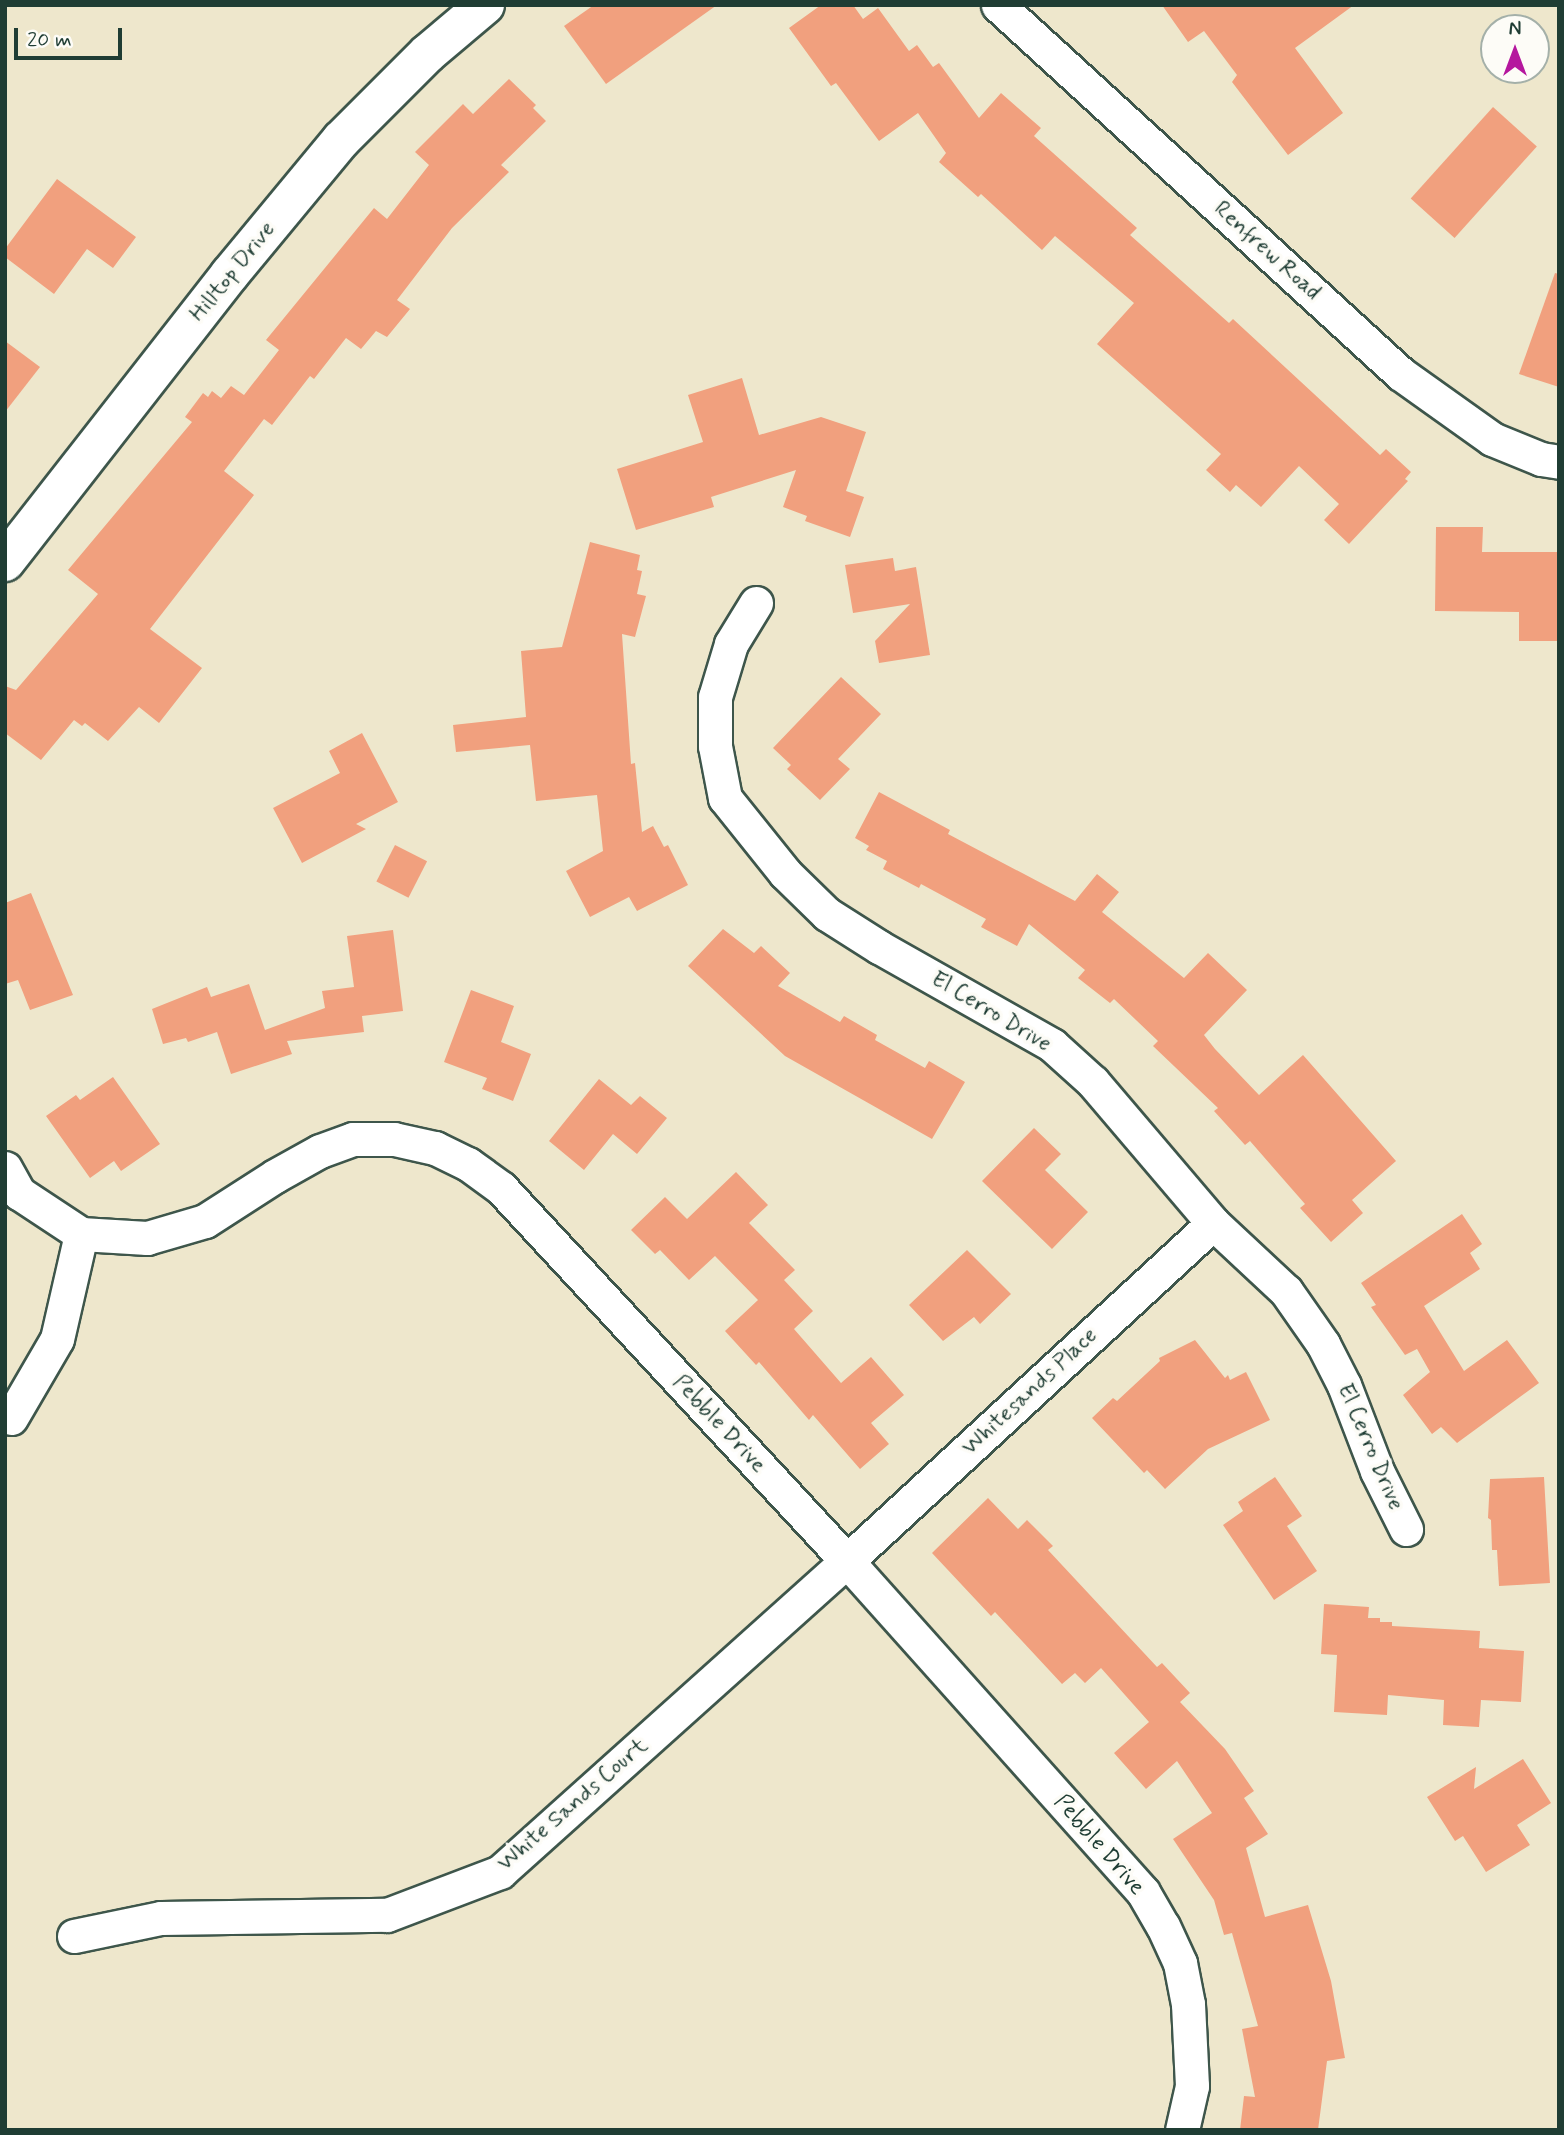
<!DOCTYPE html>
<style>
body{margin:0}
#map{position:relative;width:1564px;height:2135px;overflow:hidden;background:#eee7cc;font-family:Mynerve,sans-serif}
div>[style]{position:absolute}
.building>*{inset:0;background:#f1a07e;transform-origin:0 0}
.roads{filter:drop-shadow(2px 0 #3e564b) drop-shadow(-2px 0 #3e564b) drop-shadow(0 2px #3e564b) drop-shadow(0 -2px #3e564b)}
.minor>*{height:33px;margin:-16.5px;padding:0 16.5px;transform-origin:16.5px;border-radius:16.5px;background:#fff}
.tertiary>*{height:38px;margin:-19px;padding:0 19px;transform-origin:19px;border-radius:19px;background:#fff}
span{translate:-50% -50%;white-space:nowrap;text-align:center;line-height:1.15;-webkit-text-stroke:7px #fdfcf7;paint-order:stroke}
.street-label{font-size:23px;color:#1f3d34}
.frame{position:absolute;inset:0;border:7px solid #1f3d34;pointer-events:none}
.north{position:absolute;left:1480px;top:14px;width:70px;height:70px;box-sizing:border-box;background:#fdfcf7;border:2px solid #a4b0a9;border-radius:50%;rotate:0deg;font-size:19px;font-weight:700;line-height:28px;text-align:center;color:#1f3d34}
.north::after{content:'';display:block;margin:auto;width:24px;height:32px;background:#b5179e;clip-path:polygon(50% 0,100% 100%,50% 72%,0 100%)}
.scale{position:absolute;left:14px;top:28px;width:108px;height:32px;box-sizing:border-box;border:4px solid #1f3d34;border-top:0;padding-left:9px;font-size:21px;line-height:24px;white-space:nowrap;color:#1f3d34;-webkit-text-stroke:5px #fdfcf7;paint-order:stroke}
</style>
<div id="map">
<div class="building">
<i style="clip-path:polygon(594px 5px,717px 5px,606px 84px,564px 26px)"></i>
<i style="clip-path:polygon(821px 5px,853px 5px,863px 19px,878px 8px,909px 51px,917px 45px,933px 67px,939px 63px,979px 118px,1001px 93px,1041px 128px,1034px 136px,1137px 228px,1130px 235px,1229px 323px,1233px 319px,1380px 455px,1386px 449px,1411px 472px,1405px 479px,1408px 481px,1349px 544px,1324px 520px,1339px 504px,1299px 466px,1261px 507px,1236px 485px,1230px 492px,1206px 470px,1221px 454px,1097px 344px,1134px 303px,1055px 236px,1042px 250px,981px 194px,978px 197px,939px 162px,946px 153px,918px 113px,879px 141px,836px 83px,831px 86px,789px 28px)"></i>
<i style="clip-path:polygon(1162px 5px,1354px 5px,1295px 48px,1343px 113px,1288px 155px,1232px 82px,1237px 75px,1204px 31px,1188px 42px)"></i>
<i style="clip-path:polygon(509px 79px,536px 105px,533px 108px,546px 121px,501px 165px,509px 172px,452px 228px,397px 300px,410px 309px,387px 337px,376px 331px,361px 349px,346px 338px,314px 379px,310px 376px,272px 425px,264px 419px,224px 471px,254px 495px,150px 629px,202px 668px,159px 723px,139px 707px,108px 741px,85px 723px,82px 726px,74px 720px,41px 760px,5px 733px,5px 686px,16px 690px,98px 594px,68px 570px,192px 422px,185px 417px,203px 393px,208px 397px,212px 391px,221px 398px,231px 386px,244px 395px,279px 350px,266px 340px,374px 208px,387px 219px,429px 165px,415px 152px,463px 104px,473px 114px)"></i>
<i style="left:1493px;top:107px;width:59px;height:123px;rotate:42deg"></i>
<i style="clip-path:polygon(57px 179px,136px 237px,113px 268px,87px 249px,54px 294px,5px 257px,5px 249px)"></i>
<i style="clip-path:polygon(1555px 273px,1559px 274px,1559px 387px,1519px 374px)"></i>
<i style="clip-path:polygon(5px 341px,40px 367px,5px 412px)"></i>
<i style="clip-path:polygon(742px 378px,759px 435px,821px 417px,866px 432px,846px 491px,864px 497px,850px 537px,805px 521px,807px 516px,783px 507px,796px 470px,711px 497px,714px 507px,636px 530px,617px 469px,703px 442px,688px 395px)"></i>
<i style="clip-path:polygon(1436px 527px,1483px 527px,1482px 552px,1559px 552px,1559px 641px,1519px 641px,1519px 612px,1435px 611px)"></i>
<i style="clip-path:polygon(590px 542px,640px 555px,637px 570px,642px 571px,637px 594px,646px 596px,635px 637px,622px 634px,631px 764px,635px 763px,642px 832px,653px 826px,664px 847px,668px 845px,688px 885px,637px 911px,629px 897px,590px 917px,566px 871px,603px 851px,597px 795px,536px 801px,530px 745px,456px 752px,453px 725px,526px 717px,521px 651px,562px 647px)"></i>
<i style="clip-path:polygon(893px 558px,895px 571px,916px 567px,930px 655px,879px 663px,875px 641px,910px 604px,853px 613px,845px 565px)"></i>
<i style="clip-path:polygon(841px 677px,881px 714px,838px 759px,850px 769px,820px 800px,787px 769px,791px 765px,773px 748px)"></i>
<i style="clip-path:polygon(362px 733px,398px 802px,356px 824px,366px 829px,302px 863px,273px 808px,340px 773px,329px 751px)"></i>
<i style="clip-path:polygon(879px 792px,950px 830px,948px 834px,1075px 901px,1097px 874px,1119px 892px,1102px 912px,1184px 978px,1208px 953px,1247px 990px,1204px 1035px,1215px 1049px,1259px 1095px,1303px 1055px,1396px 1161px,1352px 1200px,1363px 1213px,1331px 1242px,1300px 1208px,1305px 1204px,1250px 1141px,1245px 1145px,1214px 1111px,1218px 1108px,1153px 1046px,1158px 1041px,1114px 999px,1110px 1003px,1078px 978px,1085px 970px,1029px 924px,1017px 946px,981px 927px,986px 919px,921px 884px,919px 888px,883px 869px,887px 861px,866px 850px,869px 846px,855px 838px)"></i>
<i style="left:395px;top:845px;width:36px;height:41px;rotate:27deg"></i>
<i style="clip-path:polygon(31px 893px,73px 995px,30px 1010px,18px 980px,5px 984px,5px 903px)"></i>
<i style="clip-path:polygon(723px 929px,754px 953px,761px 946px,790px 973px,778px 986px,840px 1022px,844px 1016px,877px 1035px,875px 1040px,925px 1068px,929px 1061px,965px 1082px,932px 1139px,785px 1056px,688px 966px)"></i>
<i style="clip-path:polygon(393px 930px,403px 1011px,362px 1016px,364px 1032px,287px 1041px,292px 1054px,231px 1074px,217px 1032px,188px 1042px,186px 1038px,163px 1044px,152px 1009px,207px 987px,211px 997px,249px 984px,265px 1030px,325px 1008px,322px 991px,354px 987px,347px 936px)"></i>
<i style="clip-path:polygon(471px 990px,514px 1006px,501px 1042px,531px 1054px,513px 1101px,482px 1089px,487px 1078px,444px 1062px)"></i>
<i style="clip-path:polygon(113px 1077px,160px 1144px,121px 1171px,114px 1161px,90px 1178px,46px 1116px,76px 1095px,80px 1100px)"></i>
<i style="clip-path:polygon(599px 1079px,631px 1105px,640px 1096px,667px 1118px,637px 1154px,613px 1134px,584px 1170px,549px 1141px)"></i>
<i style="clip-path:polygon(1034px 1128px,1061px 1154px,1045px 1170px,1088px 1212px,1052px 1249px,982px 1181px)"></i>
<i style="clip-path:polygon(736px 1172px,768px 1205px,749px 1223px,795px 1270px,784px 1280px,813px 1311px,794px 1329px,841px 1383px,871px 1357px,904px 1395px,871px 1423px,889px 1444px,860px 1469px,813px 1415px,809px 1420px,759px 1362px,756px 1365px,725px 1331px,758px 1300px,715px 1256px,689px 1280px,660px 1250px,655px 1254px,631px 1230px,665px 1197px,687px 1219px)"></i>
<i style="clip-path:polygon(1462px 1214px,1482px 1244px,1470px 1253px,1480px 1269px,1424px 1306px,1464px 1371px,1507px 1340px,1539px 1383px,1457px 1443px,1441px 1427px,1432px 1434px,1403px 1395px,1430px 1372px,1417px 1349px,1405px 1355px,1371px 1307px,1376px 1305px,1361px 1283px)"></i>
<i style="clip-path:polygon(967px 1250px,1011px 1294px,980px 1324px,974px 1317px,943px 1341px,909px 1305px)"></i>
<i style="clip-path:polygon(1195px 1340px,1225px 1378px,1228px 1375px,1230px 1380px,1246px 1372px,1270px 1420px,1208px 1449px,1165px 1489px,1147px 1470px,1144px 1473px,1092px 1418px,1113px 1398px,1117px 1401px,1160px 1361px,1159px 1358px)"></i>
<i style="clip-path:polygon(1275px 1477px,1302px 1516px,1287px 1526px,1317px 1571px,1274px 1600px,1223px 1525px,1243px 1511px,1238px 1502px)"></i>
<i style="clip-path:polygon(1544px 1477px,1550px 1583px,1499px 1586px,1497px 1550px,1492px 1550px,1491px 1520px,1488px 1518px,1490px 1479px)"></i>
<i style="clip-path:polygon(988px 1498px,1018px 1529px,1027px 1520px,1053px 1546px,1048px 1550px,1157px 1667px,1162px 1663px,1190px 1693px,1180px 1702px,1225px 1749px,1254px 1791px,1244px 1798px,1268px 1834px,1246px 1848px,1265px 1917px,1308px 1905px,1331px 1981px,1345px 2058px,1327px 2061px,1318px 2130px,1240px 2130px,1244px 2096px,1255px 2097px,1242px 2029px,1258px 2026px,1232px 1933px,1224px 1935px,1214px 1900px,1173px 1839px,1212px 1813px,1177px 1761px,1146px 1789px,1114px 1753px,1149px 1722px,1101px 1668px,1085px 1683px,1075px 1673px,1062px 1684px,995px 1612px,991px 1616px,932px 1553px)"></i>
<i style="clip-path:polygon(1324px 1604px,1369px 1607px,1368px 1618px,1380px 1618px,1380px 1622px,1392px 1622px,1392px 1626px,1480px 1631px,1479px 1648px,1524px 1651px,1521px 1702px,1481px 1700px,1479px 1727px,1443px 1725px,1444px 1700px,1388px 1695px,1387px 1715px,1334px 1712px,1337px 1655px,1321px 1654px)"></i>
<i style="clip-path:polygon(1523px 1759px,1551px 1803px,1517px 1825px,1530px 1845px,1486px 1872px,1463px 1836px,1455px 1841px,1427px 1797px,1476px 1767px,1474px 1789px)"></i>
</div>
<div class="roads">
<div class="minor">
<i style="left:998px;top:5px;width:546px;rotate:42.48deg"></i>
<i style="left:1401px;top:374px;width:112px;rotate:35.5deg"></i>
<i style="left:1492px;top:439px;width:53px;rotate:22.2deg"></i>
<i style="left:1541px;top:459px;width:18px;rotate:9deg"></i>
<i style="left:756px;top:603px;width:48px;rotate:121.4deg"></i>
<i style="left:731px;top:644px;width:55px;rotate:106.8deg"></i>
<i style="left:715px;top:697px;width:49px;rotate:90deg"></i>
<i style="left:715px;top:746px;width:53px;rotate:79.1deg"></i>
<i style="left:725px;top:798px;width:96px;rotate:51.3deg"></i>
<i style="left:785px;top:873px;width:59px;rotate:44.3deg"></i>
<i style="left:827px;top:914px;width:62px;rotate:32.4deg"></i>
<i style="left:879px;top:947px;width:199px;rotate:29.5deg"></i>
<i style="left:1052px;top:1045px;width:55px;rotate:42.1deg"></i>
<i style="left:1093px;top:1082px;width:185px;rotate:49.6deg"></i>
<i style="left:1213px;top:1223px;width:100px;rotate:43deg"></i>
<i style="left:1286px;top:1291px;width:65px;rotate:55.1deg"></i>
<i style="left:1323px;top:1344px;width:46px;rotate:62.9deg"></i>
<i style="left:1344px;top:1385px;width:92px;rotate:69deg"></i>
<i style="left:1377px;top:1471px;width:65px;rotate:63.4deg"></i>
<i style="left:5px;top:1168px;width:29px;rotate:61deg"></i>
<i style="left:19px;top:1193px;width:74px;rotate:33.5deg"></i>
<i style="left:81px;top:1234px;width:66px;rotate:3.5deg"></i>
<i style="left:147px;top:1238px;width:60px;rotate:-16.3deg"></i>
<i style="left:205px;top:1221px;width:83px;rotate:-32.7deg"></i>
<i style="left:275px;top:1176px;width:51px;rotate:-29.1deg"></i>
<i style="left:320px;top:1151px;width:35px;rotate:-20deg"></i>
<i style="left:353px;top:1139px;width:41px"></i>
<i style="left:394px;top:1139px;width:42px;rotate:12.4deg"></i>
<i style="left:435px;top:1148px;width:37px;rotate:26deg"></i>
<i style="left:468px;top:1164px;width:41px;rotate:36deg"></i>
<i style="left:501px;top:1188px;width:509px;rotate:47.15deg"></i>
<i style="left:847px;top:1561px;width:444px;rotate:48.2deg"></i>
<i style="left:1143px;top:1892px;width:39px;rotate:60deg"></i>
<i style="left:1163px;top:1926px;width:41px;rotate:65.3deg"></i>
<i style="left:1180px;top:1963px;width:42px;rotate:79deg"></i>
<i style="left:1188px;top:2004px;width:82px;rotate:87.2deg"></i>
<i style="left:1192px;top:2086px;width:45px;rotate:102.8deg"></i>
<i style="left:11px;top:1418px;width:91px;rotate:-59.8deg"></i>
<i style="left:57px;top:1339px;width:108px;rotate:-77.1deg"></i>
<i style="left:74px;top:1936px;width:89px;rotate:-11.7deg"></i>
<i style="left:161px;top:1918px;width:226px;rotate:-0.8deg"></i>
<i style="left:387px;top:1915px;width:121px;rotate:-20.8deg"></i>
<i style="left:500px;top:1872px;width:466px;rotate:-41.9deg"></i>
<i style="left:847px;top:1561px;width:498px;rotate:-42.7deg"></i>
</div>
<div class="tertiary">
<i style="left:5px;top:562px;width:365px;rotate:-52deg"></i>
<i style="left:230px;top:274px;width:174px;rotate:-50.4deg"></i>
<i style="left:341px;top:140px;width:122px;rotate:-45deg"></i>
<i style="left:427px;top:54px;width:76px;rotate:-40.2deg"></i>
</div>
</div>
<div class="street-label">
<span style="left:1267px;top:251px;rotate:42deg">Renfrew Road</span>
<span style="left:233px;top:272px;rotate:-51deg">Hilltop Drive</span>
<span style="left:991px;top:1012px;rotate:31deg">El Cerro Drive</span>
<span style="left:1030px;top:1392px;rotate:-43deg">Whitesands Place</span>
<span style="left:719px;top:1424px;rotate:47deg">Pebble Drive</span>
<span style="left:1370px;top:1447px;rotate:67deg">El Cerro Drive</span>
<span style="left:573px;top:1805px;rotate:-41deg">White Sands Court</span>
<span style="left:1099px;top:1845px;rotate:49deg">Pebble Drive</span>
</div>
<div class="frame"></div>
<div class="north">N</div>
<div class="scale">20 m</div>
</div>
